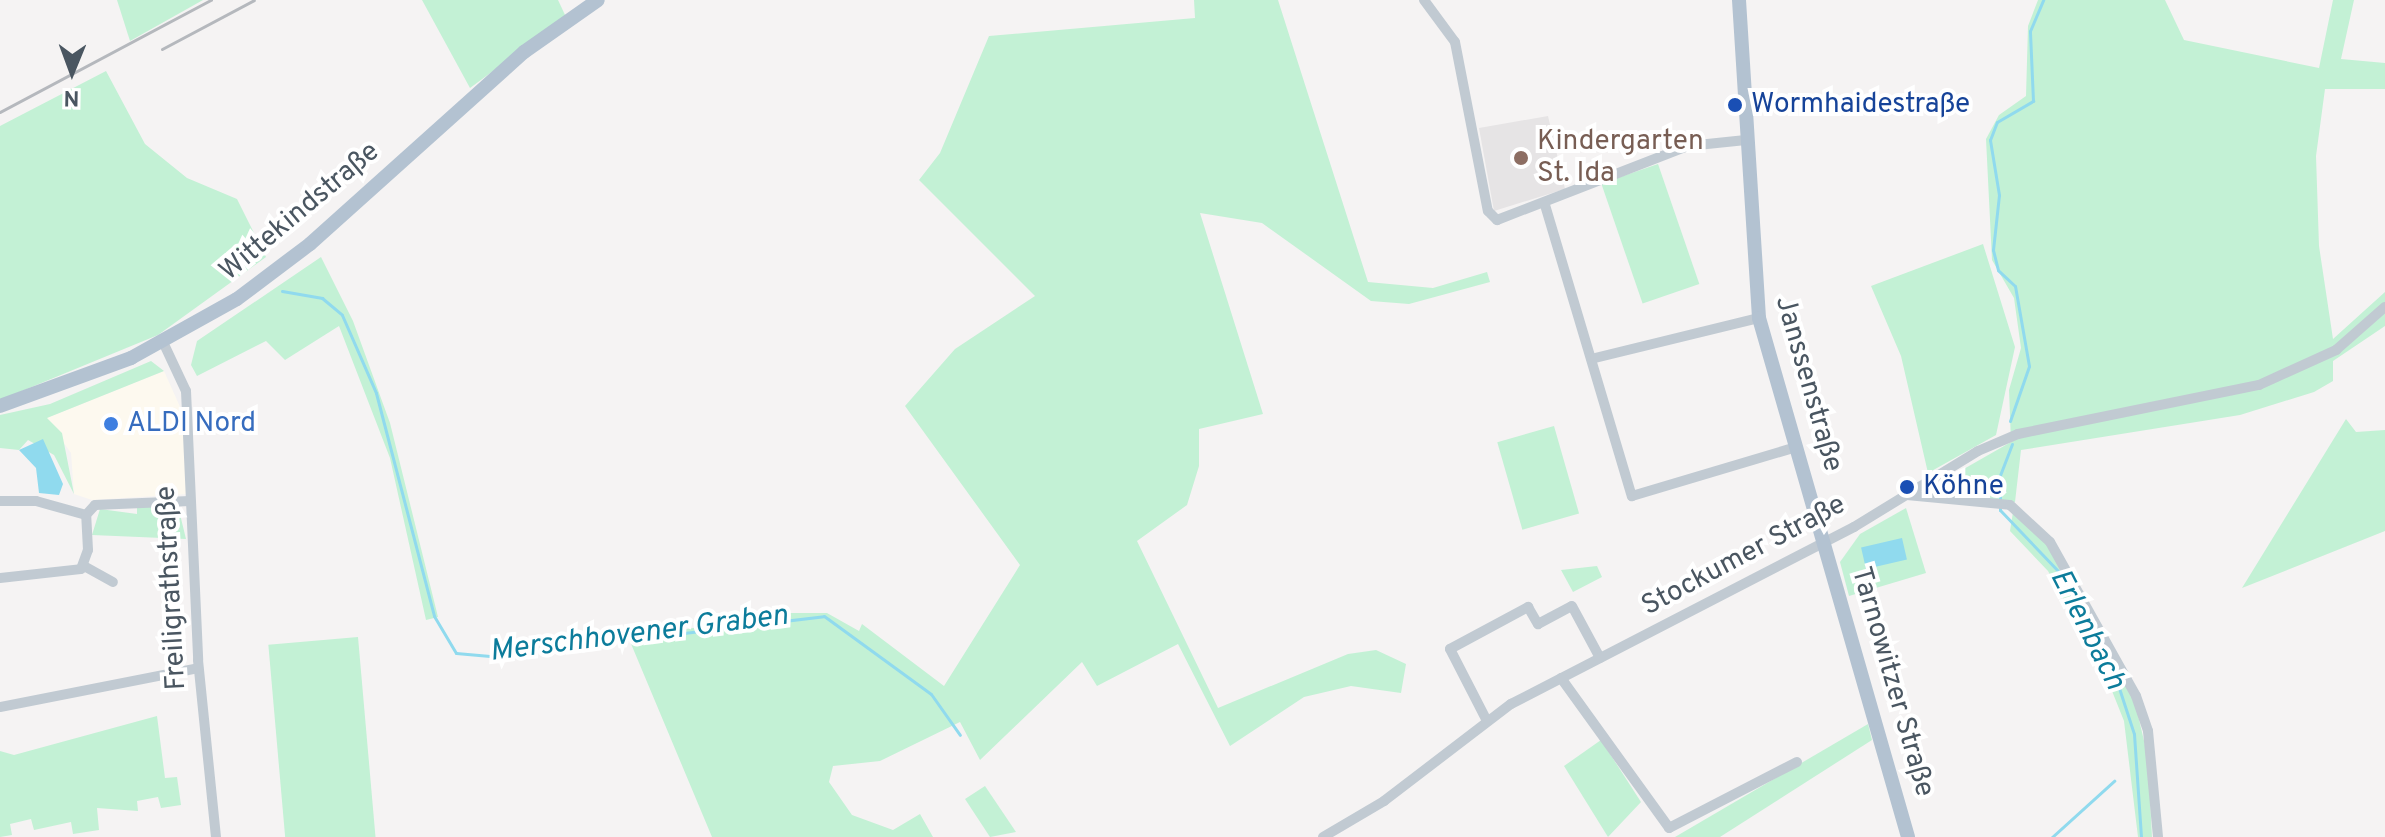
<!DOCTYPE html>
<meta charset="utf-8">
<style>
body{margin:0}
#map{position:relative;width:2385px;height:837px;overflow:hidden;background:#f5f3f3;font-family:Overpass,sans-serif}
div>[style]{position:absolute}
.commercial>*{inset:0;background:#fdf9ef}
.education>*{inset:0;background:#e6e4e5}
.green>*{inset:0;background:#c3f1d5;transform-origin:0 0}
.water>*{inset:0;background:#90daee;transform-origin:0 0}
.stream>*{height:3px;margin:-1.5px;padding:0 1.5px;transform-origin:1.5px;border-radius:1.5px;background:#90daee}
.minor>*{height:10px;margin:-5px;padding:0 5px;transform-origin:5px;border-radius:5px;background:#c1cad2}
.major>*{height:14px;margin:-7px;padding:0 7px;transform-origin:7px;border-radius:7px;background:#b3c2d1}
.rail>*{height:3px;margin:-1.5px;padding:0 1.5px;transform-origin:1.5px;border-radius:1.5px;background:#b5b8bd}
.dots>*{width:22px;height:22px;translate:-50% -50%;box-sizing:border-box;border:4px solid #fff;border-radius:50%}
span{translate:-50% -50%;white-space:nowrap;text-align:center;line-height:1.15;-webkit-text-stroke:8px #fff;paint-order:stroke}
.transit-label{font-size:28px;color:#164399}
.left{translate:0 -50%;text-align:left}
.education-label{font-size:28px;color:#785e54}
.street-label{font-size:28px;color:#4a5661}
.shop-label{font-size:28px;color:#366cbe}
.water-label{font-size:30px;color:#0c7c9b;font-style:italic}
.north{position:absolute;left:32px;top:32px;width:80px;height:80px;-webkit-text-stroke:6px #fff;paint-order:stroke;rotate:181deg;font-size:22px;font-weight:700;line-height:32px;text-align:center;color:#4a5661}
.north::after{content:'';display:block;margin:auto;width:28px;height:36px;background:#4a5661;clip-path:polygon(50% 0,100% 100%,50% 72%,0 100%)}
</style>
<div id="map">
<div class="commercial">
<i style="clip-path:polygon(164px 371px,185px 418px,188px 494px,92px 500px,74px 494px,71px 453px,46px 418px)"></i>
</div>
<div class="education">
<i style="clip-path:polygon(1548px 116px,1565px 189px,1494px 211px,1479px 128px)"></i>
</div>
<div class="green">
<i style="clip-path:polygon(117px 0,203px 0,130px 41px)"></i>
<i style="clip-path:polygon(422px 0,558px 0,566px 17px,470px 88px)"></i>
<i style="clip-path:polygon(1194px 0,1278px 0,1368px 282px,1433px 288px,1487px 272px,1490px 282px,1409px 304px,1371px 301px,1262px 223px,1200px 213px,1263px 414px,1199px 429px,1199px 466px,1187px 505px,1137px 541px,1218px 708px,1348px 654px,1376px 650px,1406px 664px,1401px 693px,1351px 686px,1304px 697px,1230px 746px,1178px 644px,1097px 686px,1082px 662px,980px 760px,960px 722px,880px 761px,833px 766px,829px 782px,852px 815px,893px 830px,920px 814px,933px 837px,712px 837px,629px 639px,780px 613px,827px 613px,859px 631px,862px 624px,944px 686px,1020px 565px,905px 406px,955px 349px,1035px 296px,919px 180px,940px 153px,989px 36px,1195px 18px)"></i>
<i style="clip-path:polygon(2038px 0,2165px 0,2184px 40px,2319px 68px,2333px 0,2354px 0,2341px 59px,2385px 63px,2385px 89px,2325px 89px,2316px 156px,2319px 246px,2333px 339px,2385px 292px,2385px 326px,2333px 361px,2333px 381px,2314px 392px,2240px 415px,2021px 450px,2015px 502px,1923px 499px,1920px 494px,2011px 442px,2009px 390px,2021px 348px,2014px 298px,1992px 260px,1986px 139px,1999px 115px,2026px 96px,2028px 26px)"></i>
<i style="clip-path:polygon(106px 71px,145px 144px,187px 178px,237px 199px,266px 257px,158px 335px,0 400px,0 126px)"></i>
<i style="left:1658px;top:164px;width:127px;height:60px;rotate:71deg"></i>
<i style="clip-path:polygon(1983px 244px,2015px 347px,1996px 435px,1928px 473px,1901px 356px,1871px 286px)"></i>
<i style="clip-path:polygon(321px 257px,353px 321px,390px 423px,438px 617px,426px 620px,390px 458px,339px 326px,285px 360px,266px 341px,197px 376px,191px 365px,197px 341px)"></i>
<i style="clip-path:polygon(151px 361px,164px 371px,47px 418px,62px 433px,74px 494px,54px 455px,28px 440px,19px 450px,0 448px,0 415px,50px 404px)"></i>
<i style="clip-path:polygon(2346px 419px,2356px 432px,2385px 430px,2385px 531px,2242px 588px)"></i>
<i style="left:1554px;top:426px;width:91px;height:59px;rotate:74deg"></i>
<i style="clip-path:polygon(178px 506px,186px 539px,92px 535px,100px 509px,137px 514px,137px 507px)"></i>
<i style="clip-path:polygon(1906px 508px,1926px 573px,1849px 596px,1840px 562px,1860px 534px)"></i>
<i style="clip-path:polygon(2013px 512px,2048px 546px,2134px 698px,2148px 758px,2152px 837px,2138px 837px,2124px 721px,2106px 676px,2048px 571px,2010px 531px)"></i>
<i style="clip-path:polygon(1597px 566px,1602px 577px,1573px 592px,1561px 570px)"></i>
<i style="left:358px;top:637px;width:201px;height:90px;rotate:85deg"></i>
<i style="clip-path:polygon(157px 716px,165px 778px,177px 777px,181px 805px,161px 808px,158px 797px,137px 801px,138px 811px,97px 808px,99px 830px,73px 834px,71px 822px,34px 830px,31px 819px,10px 824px,12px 835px,0 837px,0 751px,14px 755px)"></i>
<i style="clip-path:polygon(1868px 724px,1872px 740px,1720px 837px,1675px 837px)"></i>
<i style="clip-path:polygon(1601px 740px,1641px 802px,1608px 837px,1564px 766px)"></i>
<i style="clip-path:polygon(985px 786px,1016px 832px,990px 837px,965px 799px)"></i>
</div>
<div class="water">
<i style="clip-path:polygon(43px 439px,63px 484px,59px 495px,39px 493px,36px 468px,19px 450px)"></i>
<i style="left:1902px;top:538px;width:22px;height:42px;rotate:77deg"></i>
</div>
<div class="stream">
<i style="left:282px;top:291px;width:41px;rotate:9.9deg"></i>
<i style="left:322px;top:298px;width:26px;rotate:40deg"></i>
<i style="left:342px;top:315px;width:85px;rotate:66.4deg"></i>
<i style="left:376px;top:393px;width:230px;rotate:75.4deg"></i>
<i style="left:434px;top:616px;width:43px;rotate:59.3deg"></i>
<i style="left:456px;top:653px;width:34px;rotate:5deg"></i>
<i style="left:490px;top:656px;width:336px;rotate:-6.8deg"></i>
<i style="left:824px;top:616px;width:132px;rotate:36.1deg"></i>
<i style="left:931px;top:694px;width:50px;rotate:54.7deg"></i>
<i style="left:2010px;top:421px;width:58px;rotate:-70.9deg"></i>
<i style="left:2029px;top:366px;width:81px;rotate:-99.9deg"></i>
<i style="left:2015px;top:286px;width:23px;rotate:-137deg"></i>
<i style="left:1998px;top:270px;width:21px;rotate:-104deg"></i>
<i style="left:1993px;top:250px;width:55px;rotate:-83.8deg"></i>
<i style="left:1999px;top:195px;width:56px;rotate:-99.3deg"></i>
<i style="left:1990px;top:140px;width:19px;rotate:-69deg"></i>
<i style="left:1997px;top:122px;width:42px;rotate:-30.3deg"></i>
<i style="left:2033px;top:101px;width:70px;rotate:-92.5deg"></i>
<i style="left:2030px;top:31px;width:34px;rotate:-67deg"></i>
<i style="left:2012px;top:444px;width:34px;rotate:111deg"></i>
<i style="left:2000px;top:476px;width:34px;rotate:90deg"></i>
<i style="left:2000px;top:510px;width:87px;rotate:46.4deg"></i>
<i style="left:2060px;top:573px;width:129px;rotate:62.8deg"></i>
<i style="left:2119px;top:688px;width:48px;rotate:71.9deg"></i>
<i style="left:2134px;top:734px;width:103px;rotate:86.1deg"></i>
<i style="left:2052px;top:837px;width:84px;rotate:-42.1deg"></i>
</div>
<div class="minor">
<i style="left:1424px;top:0;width:52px;rotate:53.6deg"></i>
<i style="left:1455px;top:42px;width:172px;rotate:79deg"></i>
<i style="left:1488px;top:211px;width:13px;rotate:45deg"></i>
<i style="left:1497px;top:220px;width:205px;rotate:-21.2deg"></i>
<i style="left:1688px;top:146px;width:58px;rotate:-5.9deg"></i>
<i style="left:1545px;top:205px;width:304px;rotate:73.4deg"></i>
<i style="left:1632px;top:496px;width:171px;rotate:-16.6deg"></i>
<i style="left:163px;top:342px;width:54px;rotate:64.9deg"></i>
<i style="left:186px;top:391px;width:269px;rotate:87.4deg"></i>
<i style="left:198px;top:660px;width:178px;rotate:84.2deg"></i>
<i style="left:1595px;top:358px;width:169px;rotate:-13.7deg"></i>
<i style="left:1907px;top:495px;width:103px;rotate:5.5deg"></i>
<i style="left:2010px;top:505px;width:54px;rotate:42.8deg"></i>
<i style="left:2050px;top:542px;width:176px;rotate:60.8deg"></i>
<i style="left:2136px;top:696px;width:37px;rotate:71deg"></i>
<i style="left:2148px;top:731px;width:106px;rotate:84.6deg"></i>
<i style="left:0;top:501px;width:36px"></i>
<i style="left:36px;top:501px;width:52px;rotate:15.6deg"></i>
<i style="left:84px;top:566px;width:33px;rotate:29deg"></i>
<i style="left:0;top:578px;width:81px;rotate:-6.3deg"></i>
<i style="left:81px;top:569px;width:20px;rotate:-70deg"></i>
<i style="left:88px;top:550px;width:35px;rotate:-93deg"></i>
<i style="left:86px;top:515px;width:13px;rotate:-48deg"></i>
<i style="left:95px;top:505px;width:95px;rotate:-2.4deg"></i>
<i style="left:1561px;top:678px;width:185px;rotate:54.2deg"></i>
<i style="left:1669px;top:828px;width:144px;rotate:-27.3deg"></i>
<i style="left:0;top:707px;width:202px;rotate:-11.1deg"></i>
<i style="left:1487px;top:721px;width:81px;rotate:-117.2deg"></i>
<i style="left:1450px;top:649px;width:89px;rotate:-28.3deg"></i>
<i style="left:1528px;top:607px;width:20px;rotate:60deg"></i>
<i style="left:1538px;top:624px;width:38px;rotate:-28deg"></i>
<i style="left:1572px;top:606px;width:59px;rotate:61.7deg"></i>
<i style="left:1323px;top:837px;width:71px;rotate:-30.5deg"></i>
<i style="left:1384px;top:801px;width:160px;rotate:-37.4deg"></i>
<i style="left:1511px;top:704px;width:386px;rotate:-27.3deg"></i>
<i style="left:1854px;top:527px;width:145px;rotate:-31.5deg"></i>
<i style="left:1978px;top:451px;width:43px;rotate:-23deg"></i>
<i style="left:2018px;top:434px;width:246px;rotate:-11.5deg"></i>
<i style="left:2259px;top:385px;width:85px;rotate:-24.4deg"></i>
<i style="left:2336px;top:350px;width:65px;rotate:-41.3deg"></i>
</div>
<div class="major">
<i style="left:1739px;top:0;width:319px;rotate:86.4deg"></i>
<i style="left:1759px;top:318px;width:540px;rotate:73.98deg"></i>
<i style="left:0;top:406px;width:140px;rotate:-20.1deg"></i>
<i style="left:131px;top:358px;width:121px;rotate:-29.1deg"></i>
<i style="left:237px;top:299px;width:91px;rotate:-37deg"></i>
<i style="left:310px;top:244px;width:288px;rotate:-41.9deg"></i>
<i style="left:524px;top:52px;width:90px;rotate:-35.1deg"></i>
</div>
<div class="rail">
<i style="left:162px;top:49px;width:104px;rotate:-28deg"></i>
<i style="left:0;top:112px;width:239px;rotate:-28deg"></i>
</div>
<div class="dots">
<i style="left:1735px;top:105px;background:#1a4fb4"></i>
<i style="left:1521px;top:158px;background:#8d6e63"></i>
<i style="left:111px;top:424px;background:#3f7fe0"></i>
<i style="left:1907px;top:487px;background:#1a4fb4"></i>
</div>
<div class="transit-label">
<span class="left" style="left:1751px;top:105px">Wormhaidestraße</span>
<span class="left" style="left:1923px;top:487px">Köhne</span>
</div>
<div class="education-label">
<span class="left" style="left:1537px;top:158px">Kindergarten<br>St. Ida</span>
</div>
<div class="street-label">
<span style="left:300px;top:212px;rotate:-40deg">Wittekindstraße</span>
<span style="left:1808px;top:384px;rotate:74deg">Janssenstraße</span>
<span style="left:1744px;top:556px;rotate:-28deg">Stockumer Straße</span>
<span style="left:172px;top:588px;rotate:-93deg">Freiligrathstraße</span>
<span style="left:1892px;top:682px;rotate:74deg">Tarnowitzer Straße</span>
</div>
<div class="shop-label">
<span class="left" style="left:127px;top:424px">ALDI Nord</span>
</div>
<div class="water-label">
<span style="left:2086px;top:630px;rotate:63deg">Erlenbach</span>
<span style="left:639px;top:635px;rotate:-7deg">Merschhovener Graben</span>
</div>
<div class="north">N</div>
</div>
